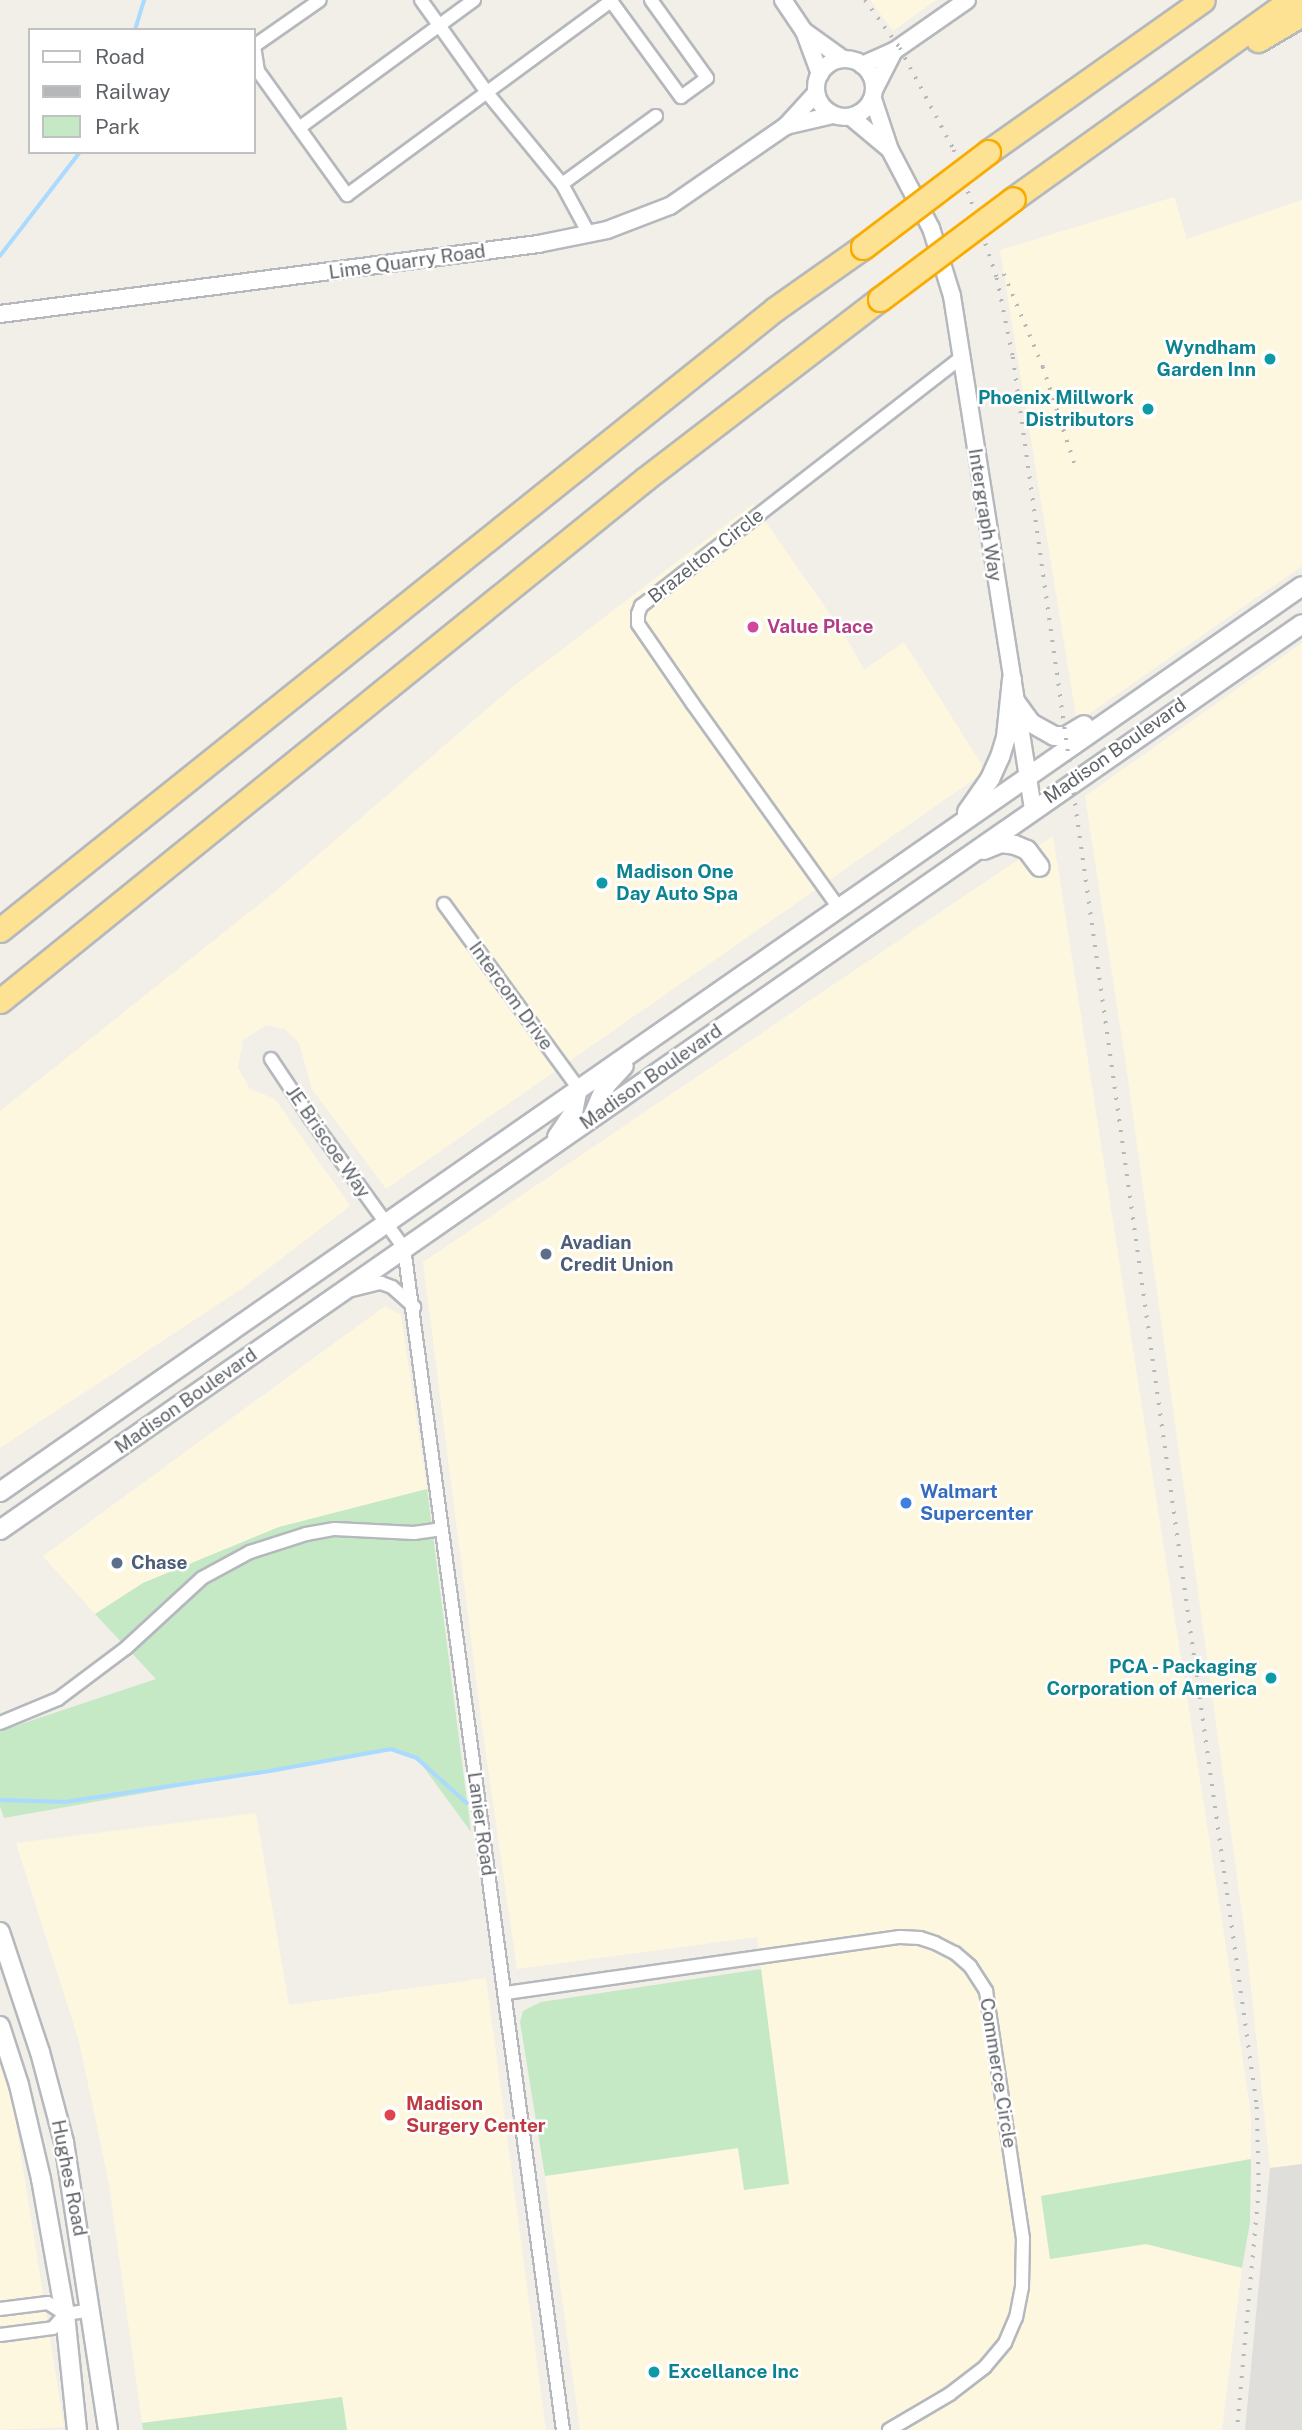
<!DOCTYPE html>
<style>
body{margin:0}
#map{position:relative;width:1302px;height:2430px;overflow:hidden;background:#f1efe8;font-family:"Public Sans",sans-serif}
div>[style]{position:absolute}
.commercial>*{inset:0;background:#fef7e0}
.industrial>*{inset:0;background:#e0deda}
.green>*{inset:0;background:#c5e8c5}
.stream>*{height:3.5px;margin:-1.75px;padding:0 1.75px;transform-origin:1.75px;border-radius:1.75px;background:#aadaff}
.roads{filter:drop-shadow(2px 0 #b5b8bc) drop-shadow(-2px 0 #b5b8bc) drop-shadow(0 2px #b5b8bc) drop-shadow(0 -2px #b5b8bc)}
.minor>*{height:12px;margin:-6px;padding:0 6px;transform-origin:6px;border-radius:6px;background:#fff}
.tertiary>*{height:16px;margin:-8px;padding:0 8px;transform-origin:8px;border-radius:8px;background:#fff}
.tertiary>.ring{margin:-8px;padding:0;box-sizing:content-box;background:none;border:16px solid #fff;border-radius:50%}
.secondary>*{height:18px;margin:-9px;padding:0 9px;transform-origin:9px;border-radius:9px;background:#fff}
.motorway>*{height:23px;margin:-11.5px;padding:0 11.5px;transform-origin:11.5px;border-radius:11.5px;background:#fde293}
.rail>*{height:3.5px;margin-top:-1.75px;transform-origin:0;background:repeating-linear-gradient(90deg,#b6b7b8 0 2px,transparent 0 11px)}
.bridges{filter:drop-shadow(2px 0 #f9ab00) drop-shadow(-2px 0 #f9ab00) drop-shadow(0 2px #f9ab00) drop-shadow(0 -2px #f9ab00)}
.motorway-bridge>*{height:23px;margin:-11.5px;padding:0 11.5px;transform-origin:11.5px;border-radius:11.5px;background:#fde293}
.dots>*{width:19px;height:19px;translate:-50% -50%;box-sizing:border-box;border:4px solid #fff;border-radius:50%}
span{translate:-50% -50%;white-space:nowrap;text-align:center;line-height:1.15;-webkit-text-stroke:5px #fff;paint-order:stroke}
.street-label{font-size:19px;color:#5f6368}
.culture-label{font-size:19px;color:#0d838f;font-weight:700}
.right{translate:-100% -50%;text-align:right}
.left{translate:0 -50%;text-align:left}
.hotel-label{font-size:19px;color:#b23c85;font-weight:700}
.service-label{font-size:19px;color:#4e5e75;font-weight:700}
.shop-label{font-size:19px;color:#366cbe;font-weight:700}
.health-label{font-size:19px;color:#be3a42;font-weight:700}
.legend{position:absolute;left:28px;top:28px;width:228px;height:126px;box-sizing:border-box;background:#fff;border:2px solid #bfc1c3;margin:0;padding:9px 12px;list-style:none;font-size:21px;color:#5f6368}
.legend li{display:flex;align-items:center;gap:14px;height:35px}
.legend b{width:35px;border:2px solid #bfc1c3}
</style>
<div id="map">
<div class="commercial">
<i style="clip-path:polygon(870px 0,936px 0,893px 31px)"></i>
<i style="clip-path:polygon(1174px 197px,1187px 239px,1302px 200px,1302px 566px,1077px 722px,1000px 250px)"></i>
<i style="clip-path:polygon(753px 504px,844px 634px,864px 670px,904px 642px,986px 771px,386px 1189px,312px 1089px,299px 1043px,285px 1029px,266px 1025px,243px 1040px,238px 1068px,250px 1089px,275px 1099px,350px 1206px,243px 1288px,0 1448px,0 1111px,282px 886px,510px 689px)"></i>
<i style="clip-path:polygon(1302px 643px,1302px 2164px,1270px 2168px,1247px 1950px,1127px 1072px,1085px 796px)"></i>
<i style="clip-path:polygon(1053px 836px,1227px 1953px,1251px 2115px,1251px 2159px,1042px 2196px,1050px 2259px,1146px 2244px,1242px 2268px,1222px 2430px,580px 2430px,545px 2176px,738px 2148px,789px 2184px,757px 1937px,517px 1969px,482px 1726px,423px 1262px)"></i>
<i style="clip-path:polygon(385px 1306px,401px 1315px,427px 1489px,279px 1527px,143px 1583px,95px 1614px,43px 1556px)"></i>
<i style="clip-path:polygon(256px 1813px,289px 2005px,486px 1978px,546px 2430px,347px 2430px,342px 2397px,142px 2423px,109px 2184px,79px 2041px,16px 1843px)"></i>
<i style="clip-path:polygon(0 2064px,13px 2105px,64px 2427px,0 2430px)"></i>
</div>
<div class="industrial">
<i style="clip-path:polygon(1302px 2164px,1302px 2430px,1245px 2430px,1270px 2168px)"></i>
</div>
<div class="green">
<i style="clip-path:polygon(427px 1489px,471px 1832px,417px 1758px,391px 1749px,4px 1818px,0 1806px,0 1731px,156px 1679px,95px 1614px,143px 1583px,279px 1527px)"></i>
<i style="clip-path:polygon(761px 1969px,789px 2184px,744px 2190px,738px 2148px,545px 2176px,520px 2022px,523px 2011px,541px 2002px)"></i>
<i style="clip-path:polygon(1251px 2159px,1250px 2222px,1242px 2268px,1146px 2244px,1050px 2259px,1041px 2196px)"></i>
<i style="clip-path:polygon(342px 2397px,347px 2430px,143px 2430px,142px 2423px)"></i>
</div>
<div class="stream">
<i style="left:135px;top:30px;width:31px;rotate:-73deg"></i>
<i style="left:0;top:256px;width:131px;rotate:-52.4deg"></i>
<i style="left:0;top:1800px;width:65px;rotate:1.8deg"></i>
<i style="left:65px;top:1802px;width:207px;rotate:-8.6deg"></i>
<i style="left:270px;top:1771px;width:123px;rotate:-10.3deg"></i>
<i style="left:391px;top:1749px;width:28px;rotate:19deg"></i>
<i style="left:417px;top:1758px;width:67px;rotate:42deg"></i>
</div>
<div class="roads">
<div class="minor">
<i style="left:421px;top:0;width:115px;rotate:54.5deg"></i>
<i style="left:488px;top:94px;width:117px;rotate:50.6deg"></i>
<i style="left:562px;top:184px;width:57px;rotate:61.6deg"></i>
<i style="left:611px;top:1px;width:119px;rotate:53.9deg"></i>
<i style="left:681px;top:97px;width:32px;rotate:-36deg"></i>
<i style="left:707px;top:78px;width:96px;rotate:-125.7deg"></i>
<i style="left:254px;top:46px;width:25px;rotate:81deg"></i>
<i style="left:258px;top:71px;width:153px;rotate:54.3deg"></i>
<i style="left:347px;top:195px;width:329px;rotate:-36.3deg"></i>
<i style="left:254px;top:46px;width:80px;rotate:-34.9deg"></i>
<i style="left:299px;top:128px;width:217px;rotate:-36.2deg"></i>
<i style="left:562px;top:184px;width:116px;rotate:-35.9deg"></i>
<i style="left:444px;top:904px;width:228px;rotate:53.9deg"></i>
<i style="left:839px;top:908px;width:251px;rotate:-125.6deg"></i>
<i style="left:693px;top:704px;width:97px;rotate:-124.5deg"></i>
<i style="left:638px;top:624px;width:10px;rotate:-90deg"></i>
<i style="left:638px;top:614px;width:9px;rotate:-69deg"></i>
<i style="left:641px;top:606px;width:405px;rotate:-37.8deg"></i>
<i style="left:271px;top:1059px;width:72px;rotate:56.3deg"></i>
<i style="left:311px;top:1119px;width:159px;rotate:54.2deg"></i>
<i style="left:404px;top:1248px;width:1193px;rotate:82.34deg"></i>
<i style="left:352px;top:1290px;width:30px;rotate:-14deg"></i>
<i style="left:381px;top:1283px;width:12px;rotate:20deg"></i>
<i style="left:392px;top:1287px;width:30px;rotate:42deg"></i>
<i style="left:0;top:1723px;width:63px;rotate:-22.5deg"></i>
<i style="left:58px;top:1699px;width:85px;rotate:-36.9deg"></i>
<i style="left:126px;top:1648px;width:103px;rotate:-42.6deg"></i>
<i style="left:202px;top:1578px;width:55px;rotate:-28.4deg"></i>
<i style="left:250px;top:1552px;width:59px;rotate:-17.8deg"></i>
<i style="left:306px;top:1534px;width:29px;rotate:-10deg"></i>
<i style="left:335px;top:1529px;width:79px;rotate:2.9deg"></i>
<i style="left:414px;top:1533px;width:27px;rotate:-8deg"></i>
<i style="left:506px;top:1993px;width:398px;rotate:-8.1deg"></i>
<i style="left:900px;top:1937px;width:20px;rotate:3deg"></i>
<i style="left:920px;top:1938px;width:16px;rotate:18deg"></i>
<i style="left:935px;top:1943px;width:22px;rotate:27deg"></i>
<i style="left:955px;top:1953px;width:20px;rotate:41deg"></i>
<i style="left:970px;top:1966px;width:30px;rotate:57deg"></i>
<i style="left:986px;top:1991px;width:250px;rotate:81.5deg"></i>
<i style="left:1023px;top:2238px;width:49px;rotate:91.2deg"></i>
<i style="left:1022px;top:2287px;width:31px;rotate:101deg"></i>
<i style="left:1016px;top:2317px;width:28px;rotate:113deg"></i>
<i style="left:1005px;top:2343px;width:31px;rotate:130deg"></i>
<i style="left:985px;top:2367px;width:44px;rotate:142.4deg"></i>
<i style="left:950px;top:2394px;width:71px;rotate:149.5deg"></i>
<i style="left:0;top:2309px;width:48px;rotate:-7.1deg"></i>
<i style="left:48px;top:2303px;width:20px;rotate:33deg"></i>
<i style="left:65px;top:2314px;width:27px;rotate:-8deg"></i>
<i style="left:0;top:2335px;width:53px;rotate:-7.5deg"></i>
<i style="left:53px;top:2328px;width:18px;rotate:-49deg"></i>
</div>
<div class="tertiary">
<i style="left:783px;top:0;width:37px;rotate:56deg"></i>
<i style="left:804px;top:31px;width:46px;rotate:69.6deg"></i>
<i style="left:804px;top:31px;width:48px;rotate:35.7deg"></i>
<i class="ring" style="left:816px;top:59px;width:42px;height:42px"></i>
<i style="left:862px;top:65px;width:35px;rotate:-24deg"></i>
<i style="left:894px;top:51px;width:89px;rotate:-34.9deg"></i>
<i style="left:874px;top:90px;width:44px;rotate:-62.9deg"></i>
<i style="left:873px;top:99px;width:54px;rotate:71.6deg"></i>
<i style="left:890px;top:150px;width:88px;rotate:62.3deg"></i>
<i style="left:931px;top:228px;width:71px;rotate:72.8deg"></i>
<i style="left:952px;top:296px;width:519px;rotate:81.03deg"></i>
<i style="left:851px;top:117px;width:48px;rotate:40deg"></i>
<i style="left:786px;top:126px;width:48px;rotate:-13.2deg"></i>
<i style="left:0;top:314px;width:543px;rotate:-7.41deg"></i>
<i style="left:538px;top:244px;width:70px;rotate:-11.5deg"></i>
<i style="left:607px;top:230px;width:67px;rotate:-20.9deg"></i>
<i style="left:670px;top:206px;width:141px;rotate:-34.6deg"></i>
<i style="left:786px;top:126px;width:45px;rotate:-47.7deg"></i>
</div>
<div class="secondary">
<i style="left:1015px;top:701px;width:27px;rotate:54deg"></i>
<i style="left:1031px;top:723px;width:26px;rotate:29deg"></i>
<i style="left:1054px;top:736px;width:12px"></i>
<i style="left:1066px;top:736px;width:21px;rotate:-31deg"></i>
<i style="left:967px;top:812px;width:40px;rotate:-55.1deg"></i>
<i style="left:990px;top:779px;width:24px;rotate:-66deg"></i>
<i style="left:1000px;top:757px;width:21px;rotate:-73deg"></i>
<i style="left:1006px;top:737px;width:58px;rotate:-84.1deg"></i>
<i style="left:984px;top:850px;width:18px;rotate:-22deg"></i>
<i style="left:1001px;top:843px;width:14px;rotate:8deg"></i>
<i style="left:1015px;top:845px;width:13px;rotate:23deg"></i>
<i style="left:1027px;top:850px;width:21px;rotate:53deg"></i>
<i style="left:592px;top:1118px;width:36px;rotate:-67deg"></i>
<i style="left:606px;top:1085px;width:26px;rotate:-47deg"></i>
<i style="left:557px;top:1137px;width:29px;rotate:-56deg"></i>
<i style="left:573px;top:1113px;width:25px;rotate:-79deg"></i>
<i style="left:0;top:1492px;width:1586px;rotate:-34.83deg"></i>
<i style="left:0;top:1530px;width:1586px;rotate:-34.83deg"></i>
<i style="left:0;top:1932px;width:126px;rotate:71.6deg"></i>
<i style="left:40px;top:2052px;width:93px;rotate:75.1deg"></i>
<i style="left:64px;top:2142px;width:291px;rotate:81.3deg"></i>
<i style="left:0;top:2026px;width:62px;rotate:72.1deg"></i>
<i style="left:19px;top:2085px;width:97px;rotate:76.8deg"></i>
<i style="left:41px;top:2179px;width:137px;rotate:79.9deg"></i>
<i style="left:65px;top:2314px;width:117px;rotate:84.1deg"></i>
</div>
<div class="motorway">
<i style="left:1258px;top:40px;width:51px;rotate:-30.6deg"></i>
<i style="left:988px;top:152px;width:263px;rotate:-35.3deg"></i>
<i style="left:1013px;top:199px;width:342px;rotate:-35.6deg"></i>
<i style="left:0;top:930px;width:993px;rotate:-38.7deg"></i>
<i style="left:775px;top:309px;width:108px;rotate:-35.2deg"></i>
<i style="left:0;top:1001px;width:830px;rotate:-38.98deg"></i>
<i style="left:645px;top:479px;width:296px;rotate:-37.5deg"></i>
</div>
</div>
<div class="rail">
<i style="left:865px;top:0;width:59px;rotate:53.9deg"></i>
<i style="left:900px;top:48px;width:115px;rotate:62.1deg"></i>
<i style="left:954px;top:150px;width:135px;rotate:71.4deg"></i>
<i style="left:997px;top:278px;width:81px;rotate:78.6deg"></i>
<i style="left:1013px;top:357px;width:1767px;rotate:82.06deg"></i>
<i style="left:1257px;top:2107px;width:83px;rotate:88.6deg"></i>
<i style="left:1259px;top:2190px;width:241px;rotate:95.2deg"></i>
<i style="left:1004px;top:274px;width:101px;rotate:67.2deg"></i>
<i style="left:1043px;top:367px;width:106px;rotate:71.9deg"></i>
</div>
<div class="bridges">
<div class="motorway-bridge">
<i style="left:863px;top:247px;width:157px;rotate:-37.2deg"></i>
<i style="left:880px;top:299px;width:166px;rotate:-36.9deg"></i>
</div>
</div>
<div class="dots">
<i style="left:1270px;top:359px;background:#0f9aa8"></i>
<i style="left:1148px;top:409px;background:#0f9aa8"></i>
<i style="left:753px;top:627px;background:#d1479c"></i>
<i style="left:602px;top:883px;background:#0f9aa8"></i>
<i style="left:546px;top:1254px;background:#5c6f8a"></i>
<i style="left:906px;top:1503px;background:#3f7fe0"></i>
<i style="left:117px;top:1563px;background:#5c6f8a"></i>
<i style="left:1271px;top:1678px;background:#0f9aa8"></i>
<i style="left:390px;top:2115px;background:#e0444e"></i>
<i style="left:654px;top:2372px;background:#0f9aa8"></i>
</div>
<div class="street-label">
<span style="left:407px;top:262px;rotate:-8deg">Lime Quarry Road</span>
<span style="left:985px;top:515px;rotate:81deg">Intergraph Way</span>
<span style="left:706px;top:556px;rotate:-38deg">Brazelton Circle</span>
<span style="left:1115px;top:751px;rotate:-35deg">Madison Boulevard</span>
<span style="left:511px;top:996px;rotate:54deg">Intercom Drive</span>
<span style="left:651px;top:1077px;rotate:-35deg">Madison Boulevard</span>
<span style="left:328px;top:1142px;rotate:55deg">JE Briscoe Way</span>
<span style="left:186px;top:1401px;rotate:-35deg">Madison Boulevard</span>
<span style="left:481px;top:1824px;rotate:82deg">Lanier Road</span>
<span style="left:998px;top:2073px;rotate:81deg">Commerce Circle</span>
<span style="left:69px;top:2178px;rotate:79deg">Hughes Road</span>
</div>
<div class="culture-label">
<span class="right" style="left:1256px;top:359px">Wyndham<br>Garden Inn</span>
<span class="right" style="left:1134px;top:409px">Phoenix Millwork<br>Distributors</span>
<span class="left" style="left:616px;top:883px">Madison One<br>Day Auto Spa</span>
<span class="right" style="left:1257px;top:1678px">PCA - Packaging<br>Corporation of America</span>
<span class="left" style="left:668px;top:2372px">Excellance Inc</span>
</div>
<div class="hotel-label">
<span class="left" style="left:767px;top:627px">Value Place</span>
</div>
<div class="service-label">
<span class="left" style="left:560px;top:1254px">Avadian<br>Credit Union</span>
<span class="left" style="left:131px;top:1563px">Chase</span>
</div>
<div class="shop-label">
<span class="left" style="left:920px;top:1503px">Walmart<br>Supercenter</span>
</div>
<div class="health-label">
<span class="left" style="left:406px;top:2115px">Madison<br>Surgery Center</span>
</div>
<ul class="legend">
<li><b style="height:9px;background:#fff"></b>Road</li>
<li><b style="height:9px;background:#b6b7b8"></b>Railway</li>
<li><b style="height:19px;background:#c5e8c5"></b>Park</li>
</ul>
</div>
